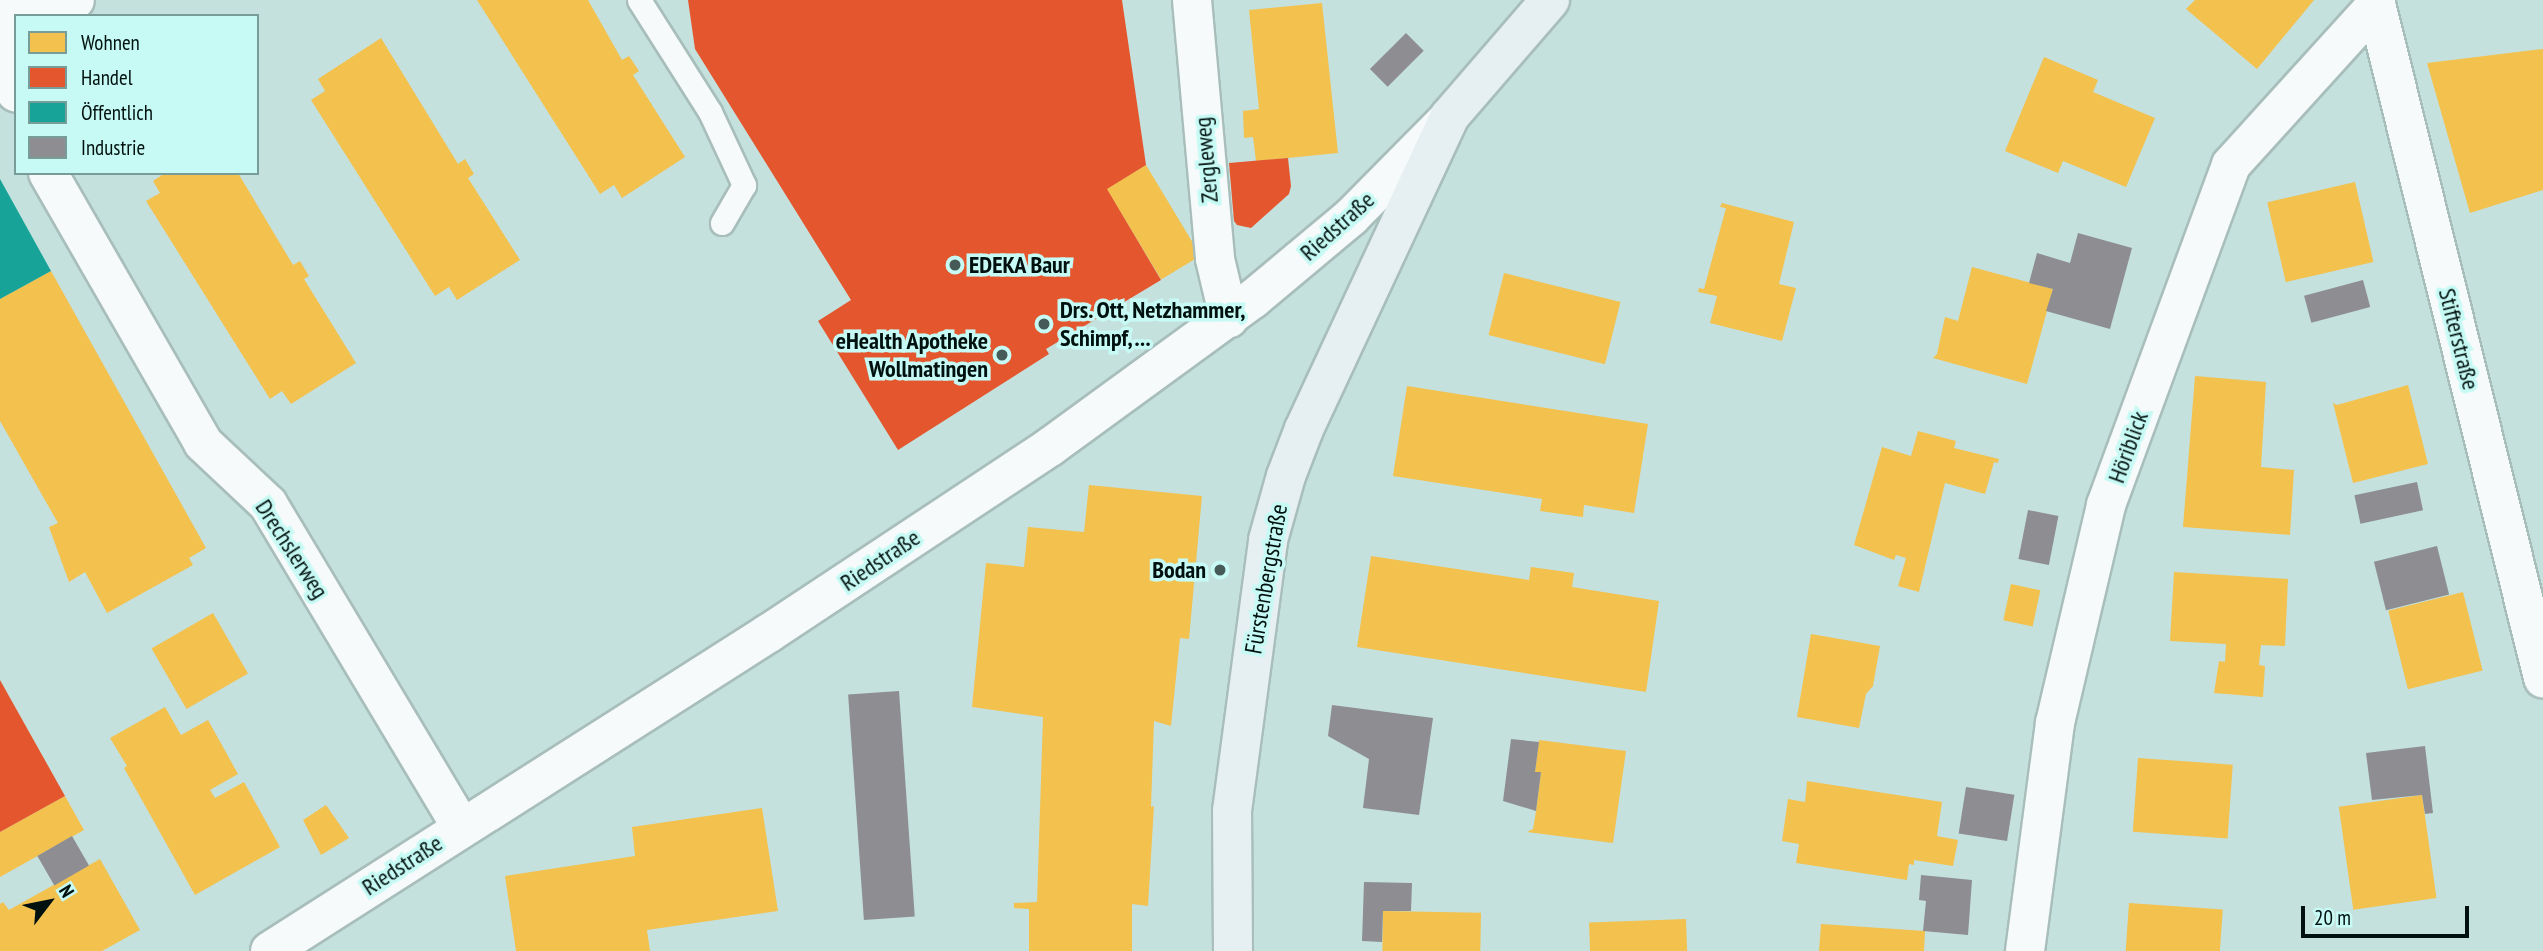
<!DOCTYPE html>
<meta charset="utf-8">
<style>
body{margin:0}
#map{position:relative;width:2543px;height:951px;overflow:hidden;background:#c5e1de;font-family:"PT Sans Narrow",sans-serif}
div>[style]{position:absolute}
.homes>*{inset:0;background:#f2c14e;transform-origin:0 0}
.shops>*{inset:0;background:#e4572e}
.public>*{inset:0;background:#17a398}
.industry>*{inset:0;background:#8d8d92;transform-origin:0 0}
.roads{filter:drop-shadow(2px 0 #a8bebb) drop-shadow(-2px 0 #a8bebb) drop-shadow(0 2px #a8bebb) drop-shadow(0 -2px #a8bebb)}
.service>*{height:23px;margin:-11.5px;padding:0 11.5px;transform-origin:11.5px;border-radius:11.5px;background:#f6fafa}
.minor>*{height:38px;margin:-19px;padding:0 19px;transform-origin:19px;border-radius:19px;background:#f6fafa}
.secondary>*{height:38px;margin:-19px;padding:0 19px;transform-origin:19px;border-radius:19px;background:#e6eff2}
.dots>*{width:19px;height:19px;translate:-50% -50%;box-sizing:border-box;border:4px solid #c7faf4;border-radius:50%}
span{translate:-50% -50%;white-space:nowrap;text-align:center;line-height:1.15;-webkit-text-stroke:7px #c7faf4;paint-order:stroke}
.street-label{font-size:24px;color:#01110f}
.poi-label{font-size:24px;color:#01110f;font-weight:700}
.left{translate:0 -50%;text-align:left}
.right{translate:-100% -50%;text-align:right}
.legend{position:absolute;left:14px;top:14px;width:245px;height:161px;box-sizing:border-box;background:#c7faf4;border:2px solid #789d98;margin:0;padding:9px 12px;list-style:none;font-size:21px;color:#01110f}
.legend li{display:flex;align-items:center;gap:14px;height:35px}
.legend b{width:35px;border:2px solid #789d98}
.north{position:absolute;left:14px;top:867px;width:70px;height:70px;-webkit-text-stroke:5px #c7faf4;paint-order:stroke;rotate:58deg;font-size:19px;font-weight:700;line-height:28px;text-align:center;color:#01110f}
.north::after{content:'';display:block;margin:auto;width:24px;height:32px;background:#01110f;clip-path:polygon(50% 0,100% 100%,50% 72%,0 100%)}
.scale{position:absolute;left:2301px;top:906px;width:168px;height:32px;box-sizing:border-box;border:4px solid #01110f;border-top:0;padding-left:9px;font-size:21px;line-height:24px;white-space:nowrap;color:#01110f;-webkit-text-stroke:5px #c7faf4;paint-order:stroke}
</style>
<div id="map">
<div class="homes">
<i style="clip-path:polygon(477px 0,588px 0,622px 60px,629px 56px,639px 71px,633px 75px,685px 157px,622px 198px,614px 185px,600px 194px)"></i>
<i style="clip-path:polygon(2195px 0,2314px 0,2257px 69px,2186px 9px)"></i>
<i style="clip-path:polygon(1322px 3px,1338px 153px,1256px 161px,1253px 137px,1244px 138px,1243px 111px,1259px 109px,1249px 10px)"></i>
<i style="clip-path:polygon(381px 38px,458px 164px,465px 159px,474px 174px,468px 178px,520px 260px,457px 300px,449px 287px,435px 296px,311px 100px,325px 91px,318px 79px)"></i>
<i style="clip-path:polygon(2543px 49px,2543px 190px,2470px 213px,2427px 63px)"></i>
<i style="clip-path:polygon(2044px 57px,2098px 80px,2093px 92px,2155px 118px,2126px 187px,2063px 161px,2058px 173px,2005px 151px)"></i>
<i style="left:1146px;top:165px;width:106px;height:46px;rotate:59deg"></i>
<i style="clip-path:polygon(165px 173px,238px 173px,293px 265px,300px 261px,309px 276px,304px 279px,356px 363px,291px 404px,282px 391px,270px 399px,146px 201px,160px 193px,153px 181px)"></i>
<i style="left:2355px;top:182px;width:82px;height:90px;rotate:77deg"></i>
<i style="clip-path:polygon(1722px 203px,1794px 222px,1779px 284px,1796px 288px,1782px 341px,1710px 323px,1717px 296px,1698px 292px,1699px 288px,1704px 289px,1726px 208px,1720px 207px)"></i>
<i style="clip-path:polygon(1972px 267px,2053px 289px,2027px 384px,1933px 358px,1937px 354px,1945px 317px,1958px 321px)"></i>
<i style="clip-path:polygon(51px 271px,206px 548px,189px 558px,193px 565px,107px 613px,85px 572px,69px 582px,49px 527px,58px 523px,0 421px,0 299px)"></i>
<i style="left:1504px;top:273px;width:120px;height:64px;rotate:14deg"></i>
<i style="clip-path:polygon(2195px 376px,2266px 382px,2261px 467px,2294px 470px,2290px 535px,2183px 527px)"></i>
<i style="clip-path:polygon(2408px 385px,2428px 464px,2353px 483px,2333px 403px,2337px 405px)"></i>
<i style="clip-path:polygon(1407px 386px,1648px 424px,1634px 513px,1584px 505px,1583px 517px,1540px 511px,1542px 499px,1393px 476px)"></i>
<i style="clip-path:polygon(1918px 431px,1956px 441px,1954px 448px,1999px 459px,1998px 463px,1994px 462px,1985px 494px,1945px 483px,1919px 592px,1898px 586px,1906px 558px,1896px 555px,1894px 560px,1854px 545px,1882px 447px,1911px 456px)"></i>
<i style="clip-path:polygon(1089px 485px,1202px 496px,1189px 639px,1180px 638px,1171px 726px,1154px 721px,1151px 807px,1154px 806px,1148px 906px,1132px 904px,1132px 951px,1029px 951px,1029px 909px,1014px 908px,1014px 903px,1037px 902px,1043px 717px,972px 707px,986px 563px,1024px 567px,1028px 527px,1084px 532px)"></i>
<i style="clip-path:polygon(1371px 556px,1529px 580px,1531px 567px,1574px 573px,1572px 587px,1659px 601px,1646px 692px,1357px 647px)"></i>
<i style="clip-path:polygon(2174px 572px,2288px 579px,2285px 646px,2261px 645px,2259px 665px,2265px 666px,2263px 697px,2214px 693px,2219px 661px,2225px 662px,2226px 644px,2170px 641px)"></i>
<i style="left:2011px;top:584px;width:30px;height:37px;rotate:12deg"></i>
<i style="left:2463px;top:592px;width:81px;height:77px;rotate:76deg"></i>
<i style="left:213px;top:613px;width:70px;height:71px;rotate:60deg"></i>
<i style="clip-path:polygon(1811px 634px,1880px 646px,1873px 686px,1866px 694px,1859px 728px,1797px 717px)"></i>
<i style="clip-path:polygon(165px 707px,181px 735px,208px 720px,238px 774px,210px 790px,215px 798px,244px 782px,280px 847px,195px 895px,124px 768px,127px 766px,110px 738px)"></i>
<i style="clip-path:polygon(1539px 740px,1626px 751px,1613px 843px,1527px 832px,1533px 829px,1536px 811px,1541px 772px,1535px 772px)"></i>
<i style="left:2138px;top:758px;width:95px;height:74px;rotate:4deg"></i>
<i style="clip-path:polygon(1807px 781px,1942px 802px,1937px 836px,1958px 840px,1953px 866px,1914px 860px,1914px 865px,1909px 864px,1907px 880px,1796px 863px,1799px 844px,1782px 841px,1788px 799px,1805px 802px)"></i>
<i style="left:2422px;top:795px;width:104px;height:84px;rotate:82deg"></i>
<i style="clip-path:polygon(65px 796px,84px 830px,0 877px,0 832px)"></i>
<i style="clip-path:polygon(326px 805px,349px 838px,321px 855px,303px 820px)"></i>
<i style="clip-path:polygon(762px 808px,778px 911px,647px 930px,650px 951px,516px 951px,505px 876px,635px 856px,632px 827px)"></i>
<i style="clip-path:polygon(100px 859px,140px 930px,102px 951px,0 951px,0 904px,3px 902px,9px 910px)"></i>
<i style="left:2129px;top:903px;width:94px;height:48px;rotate:4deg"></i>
<i style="left:1383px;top:911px;width:98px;height:40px;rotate:1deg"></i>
<i style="left:1686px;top:919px;width:32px;height:97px;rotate:88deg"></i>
<i style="clip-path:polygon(1821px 924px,1925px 931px,1924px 951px,1819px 951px)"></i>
</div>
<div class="shops">
<i style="clip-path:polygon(688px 0,1122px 0,1146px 165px,1107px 189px,1161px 280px,1046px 349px,1049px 354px,898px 450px,818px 321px,851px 300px,695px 49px)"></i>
<i style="clip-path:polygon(1288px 158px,1291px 186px,1289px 194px,1251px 228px,1237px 225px,1234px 221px,1229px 163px)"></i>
<i style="clip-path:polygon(0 680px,65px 796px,0 832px)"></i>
</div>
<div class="public">
<i style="clip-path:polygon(0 179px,51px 271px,0 299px)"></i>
</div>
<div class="industry">
<i style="left:1406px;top:33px;width:25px;height:51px;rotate:45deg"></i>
<i style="clip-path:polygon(2078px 233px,2132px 248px,2110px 329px,2046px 311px,2053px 289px,2029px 283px,2037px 253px,2070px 263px)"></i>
<i style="left:2363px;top:280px;width:28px;height:61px;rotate:75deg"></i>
<i style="left:2417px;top:482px;width:29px;height:64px;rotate:78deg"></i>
<i style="left:2028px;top:510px;width:31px;height:50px;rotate:11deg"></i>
<i style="left:2437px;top:546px;width:50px;height:65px;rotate:76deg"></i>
<i style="left:899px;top:691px;width:226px;height:51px;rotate:86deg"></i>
<i style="clip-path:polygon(1332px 705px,1433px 718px,1419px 815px,1363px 808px,1369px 759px,1328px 736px)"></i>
<i style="clip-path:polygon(1511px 739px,1539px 742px,1535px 772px,1541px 772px,1536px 811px,1503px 801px)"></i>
<i style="clip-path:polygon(2425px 746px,2433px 813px,2425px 814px,2422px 795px,2372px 800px,2366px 753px)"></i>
<i style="left:1966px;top:787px;width:49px;height:47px;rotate:9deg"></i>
<i style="left:72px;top:836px;width:34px;height:40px;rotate:60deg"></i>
<i style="clip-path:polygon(1921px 875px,1972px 880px,1968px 935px,1923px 931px,1926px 901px,1919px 900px)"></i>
<i style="clip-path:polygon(1364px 882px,1412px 883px,1411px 911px,1383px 911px,1382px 942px,1362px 941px)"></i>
</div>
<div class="roads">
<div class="service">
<i style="left:639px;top:0;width:133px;rotate:57.6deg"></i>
<i style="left:710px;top:112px;width:81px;rotate:65deg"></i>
<i style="left:744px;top:185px;width:44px;rotate:120.1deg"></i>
</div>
<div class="minor">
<i style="left:1192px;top:0;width:260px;rotate:84.9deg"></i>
<i style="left:1215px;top:259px;width:61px;rotate:76.7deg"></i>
<i style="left:2375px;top:0;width:699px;rotate:76.08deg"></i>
<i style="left:0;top:18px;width:77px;rotate:-13.5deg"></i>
<i style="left:1px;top:18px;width:76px;rotate:78.7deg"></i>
<i style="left:48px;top:173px;width:311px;rotate:60.1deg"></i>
<i style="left:203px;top:443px;width:89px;rotate:43.2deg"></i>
<i style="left:268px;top:504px;width:376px;rotate:59.1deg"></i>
<i style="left:270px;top:951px;width:592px;rotate:-32.51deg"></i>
<i style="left:769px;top:633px;width:337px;rotate:-33.5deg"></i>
<i style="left:1050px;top:447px;width:251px;rotate:-36.1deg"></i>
<i style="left:1253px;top:299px;width:128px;rotate:-39.9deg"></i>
<i style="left:1351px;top:217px;width:136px;rotate:-45.3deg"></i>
<i style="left:2025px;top:951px;width:230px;rotate:-82.5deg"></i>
<i style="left:2055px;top:723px;width:224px;rotate:-76.8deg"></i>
<i style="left:2106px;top:505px;width:362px;rotate:-69.8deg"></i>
<i style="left:2231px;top:165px;width:216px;rotate:-47.8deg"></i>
</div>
<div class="secondary">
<i style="left:1233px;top:951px;width:140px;rotate:-90.4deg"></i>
<i style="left:1232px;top:811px;width:273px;rotate:-82.4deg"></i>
<i style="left:1268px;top:540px;width:66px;rotate:-74.3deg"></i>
<i style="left:1286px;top:476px;width:50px;rotate:-69deg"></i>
<i style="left:1304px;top:429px;width:345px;rotate:-65deg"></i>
<i style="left:1450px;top:116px;width:153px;rotate:-49.2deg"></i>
</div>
</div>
<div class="dots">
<i style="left:955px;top:265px;background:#465a57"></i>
<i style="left:1044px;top:324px;background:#465a57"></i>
<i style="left:1002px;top:355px;background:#465a57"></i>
<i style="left:1220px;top:570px;background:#465a57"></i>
</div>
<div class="street-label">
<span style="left:1206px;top:160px;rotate:-95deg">Zergleweg</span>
<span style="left:1337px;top:226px;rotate:-42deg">Riedstraße</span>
<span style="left:2459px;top:339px;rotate:76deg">Stifterstraße</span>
<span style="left:2128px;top:447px;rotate:-70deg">Höriblick</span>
<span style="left:292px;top:549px;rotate:57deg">Drechslerweg</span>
<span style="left:880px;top:560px;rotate:-34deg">Riedstraße</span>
<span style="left:1266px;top:579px;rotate:-80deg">Fürstenbergstraße</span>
<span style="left:402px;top:865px;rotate:-33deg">Riedstraße</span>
</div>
<div class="poi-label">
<span class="left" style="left:969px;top:265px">EDEKA Baur</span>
<span class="left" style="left:1060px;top:324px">Drs. Ott, Netzhammer,<br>Schimpf, ...</span>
<span class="right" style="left:988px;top:355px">eHealth Apotheke<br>Wollmatingen</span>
<span class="right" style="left:1206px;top:570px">Bodan</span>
</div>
<ul class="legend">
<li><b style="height:19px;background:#f2c14e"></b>Wohnen</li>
<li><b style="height:19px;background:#e4572e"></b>Handel</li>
<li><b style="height:19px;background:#17a398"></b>Öffentlich</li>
<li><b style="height:19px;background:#8d8d92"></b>Industrie</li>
</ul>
<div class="north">N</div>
<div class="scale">20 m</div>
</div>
